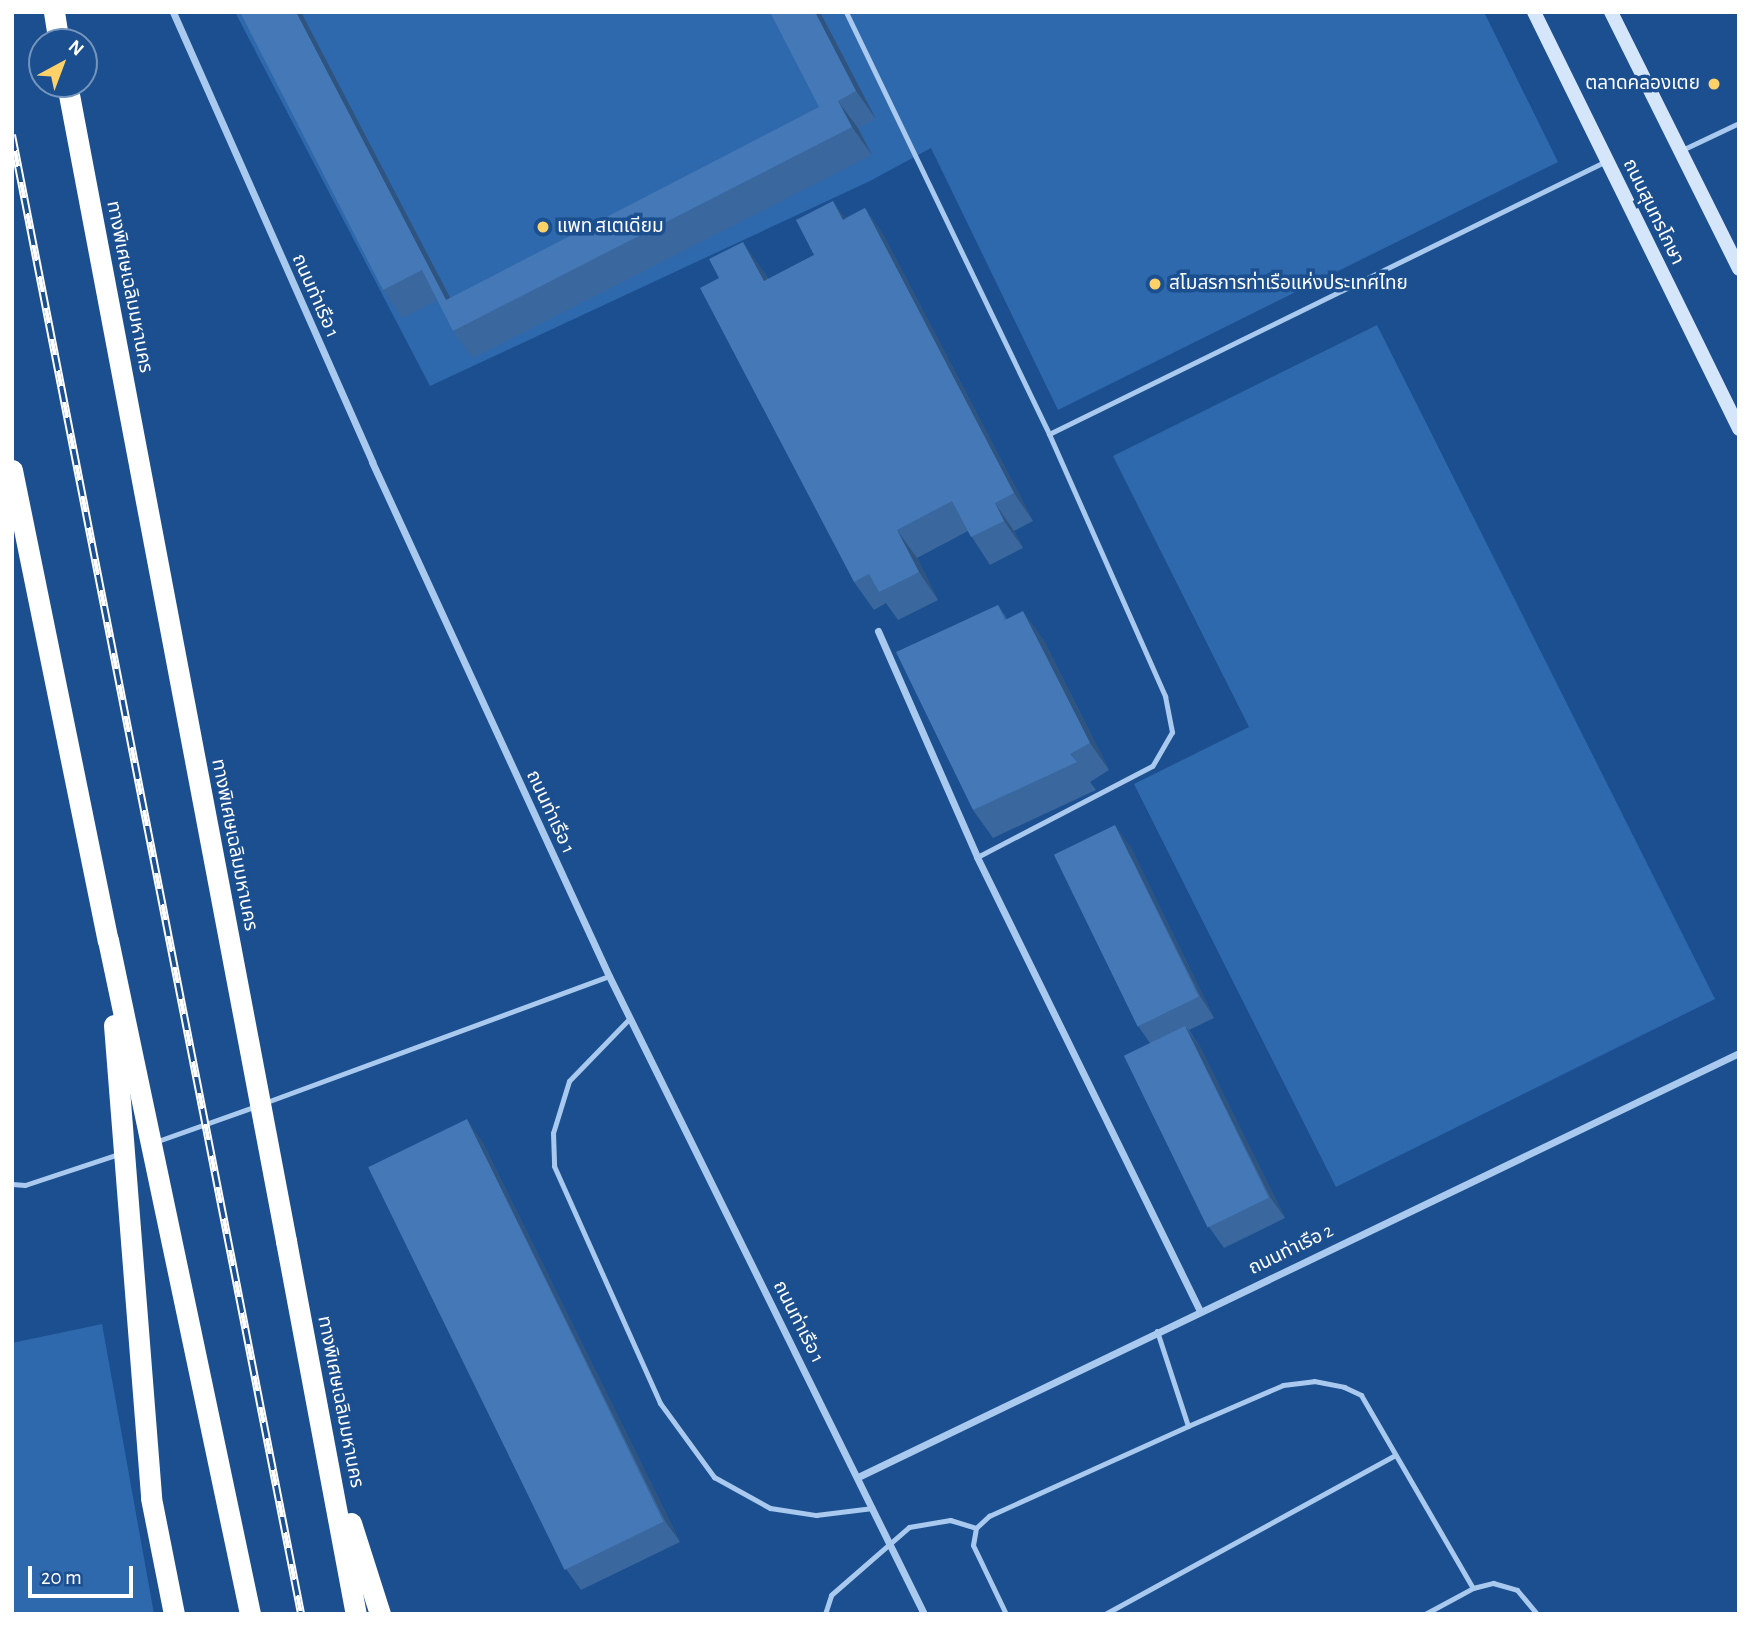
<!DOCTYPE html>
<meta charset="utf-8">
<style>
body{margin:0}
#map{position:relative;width:1751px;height:1626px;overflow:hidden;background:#1b4f8f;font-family:"Alegreya Sans","Noto Sans Thai",sans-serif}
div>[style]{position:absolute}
.green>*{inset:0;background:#2e69ad}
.lane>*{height:5px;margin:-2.5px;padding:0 2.5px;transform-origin:2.5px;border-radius:2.5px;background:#a9c9ee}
.street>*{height:7px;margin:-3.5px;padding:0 3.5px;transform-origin:3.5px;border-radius:3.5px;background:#a9c9ee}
.secondary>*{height:14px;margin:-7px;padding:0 7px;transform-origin:7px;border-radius:7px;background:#d6e6fa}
.highway>*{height:21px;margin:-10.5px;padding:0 10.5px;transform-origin:10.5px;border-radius:10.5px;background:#fff}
.rail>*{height:8px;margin-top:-4px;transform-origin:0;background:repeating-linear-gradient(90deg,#1b4f8f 0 16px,#fff 0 32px);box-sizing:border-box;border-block:2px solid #fff}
.highway-bridge>*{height:21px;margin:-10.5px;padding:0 10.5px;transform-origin:10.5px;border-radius:10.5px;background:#fff}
.wall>*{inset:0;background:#3a679d}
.shaded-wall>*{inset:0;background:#305480}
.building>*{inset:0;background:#4478b7;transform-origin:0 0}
.dots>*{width:19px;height:19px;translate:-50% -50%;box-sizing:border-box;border:4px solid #1b4f8f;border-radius:50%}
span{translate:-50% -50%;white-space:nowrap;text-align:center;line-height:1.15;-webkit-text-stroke:7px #1b4f8f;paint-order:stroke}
.poi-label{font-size:19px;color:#fff}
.right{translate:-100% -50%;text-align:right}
.left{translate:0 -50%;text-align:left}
.street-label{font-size:19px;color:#fff}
.frame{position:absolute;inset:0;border:14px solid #fff;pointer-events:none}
.north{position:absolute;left:28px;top:28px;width:70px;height:70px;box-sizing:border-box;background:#1b4f8f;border:2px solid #7695bc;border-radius:50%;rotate:41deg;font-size:19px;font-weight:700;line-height:28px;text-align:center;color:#fff}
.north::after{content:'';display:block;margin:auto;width:24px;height:32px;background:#ffd166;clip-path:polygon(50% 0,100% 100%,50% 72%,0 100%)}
.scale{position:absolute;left:28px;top:1566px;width:105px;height:32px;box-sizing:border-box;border:4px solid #fff;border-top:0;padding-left:9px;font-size:21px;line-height:24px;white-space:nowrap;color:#fff;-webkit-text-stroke:5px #1b4f8f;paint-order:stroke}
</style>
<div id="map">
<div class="green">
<i style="clip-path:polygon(235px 12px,1484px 12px,1558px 162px,1058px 410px,931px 148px,870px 181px,430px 386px)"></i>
<i style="clip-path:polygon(1377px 325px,1715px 999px,1336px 1187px,1134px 784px,1249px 727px,1113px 456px)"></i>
<i style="clip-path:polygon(102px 1324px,154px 1614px,12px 1614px,12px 1343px)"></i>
</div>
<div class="lane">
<i style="left:846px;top:12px;width:468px;rotate:64.3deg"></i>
<i style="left:1049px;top:434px;width:287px;rotate:66.1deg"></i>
<i style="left:1165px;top:696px;width:37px;rotate:79deg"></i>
<i style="left:1172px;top:732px;width:39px;rotate:120deg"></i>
<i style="left:1152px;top:766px;width:197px;rotate:152.5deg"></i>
<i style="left:1682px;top:150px;width:63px;rotate:-25.3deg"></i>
<i style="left:1049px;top:434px;width:620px;rotate:-26.11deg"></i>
<i style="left:629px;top:1019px;width:86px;rotate:134.1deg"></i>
<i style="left:569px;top:1081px;width:54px;rotate:107.1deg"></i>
<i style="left:553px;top:1133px;width:33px;rotate:88deg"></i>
<i style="left:554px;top:1166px;width:260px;rotate:65.9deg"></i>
<i style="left:660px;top:1403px;width:92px;rotate:53.9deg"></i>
<i style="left:714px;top:1477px;width:64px;rotate:29deg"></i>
<i style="left:770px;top:1508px;width:47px;rotate:8.7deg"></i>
<i style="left:816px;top:1515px;width:57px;rotate:-7deg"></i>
<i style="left:264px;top:1103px;width:368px;rotate:-20.2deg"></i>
<i style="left:155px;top:1142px;width:105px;rotate:-19.5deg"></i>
<i style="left:12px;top:1184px;width:13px;rotate:4deg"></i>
<i style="left:25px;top:1185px;width:99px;rotate:-18.3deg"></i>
<i style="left:1188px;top:1426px;width:103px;rotate:-23.3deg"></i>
<i style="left:1283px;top:1385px;width:31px;rotate:-7deg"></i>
<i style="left:1314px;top:1381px;width:31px;rotate:11deg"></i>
<i style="left:1344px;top:1387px;width:19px;rotate:25deg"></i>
<i style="left:1361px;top:1395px;width:223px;rotate:59.9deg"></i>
<i style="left:825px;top:1614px;width:20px;rotate:-72deg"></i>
<i style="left:831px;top:1595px;width:103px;rotate:-41.1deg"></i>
<i style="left:909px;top:1527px;width:42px;rotate:-9.7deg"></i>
<i style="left:950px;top:1520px;width:27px;rotate:17deg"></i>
<i style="left:1006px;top:1614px;width:76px;rotate:-115.6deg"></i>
<i style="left:973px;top:1545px;width:17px;rotate:-80deg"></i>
<i style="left:976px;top:1528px;width:18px;rotate:-43deg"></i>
<i style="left:989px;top:1516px;width:218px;rotate:-24.3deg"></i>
<i style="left:1188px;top:1426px;width:100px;rotate:-108.1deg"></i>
<i style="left:1105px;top:1614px;width:331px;rotate:-28.7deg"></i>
<i style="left:1425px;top:1614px;width:55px;rotate:-28.4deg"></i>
<i style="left:1473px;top:1588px;width:21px;rotate:-14deg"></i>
<i style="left:1493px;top:1583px;width:25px;rotate:16deg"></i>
<i style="left:1517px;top:1590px;width:31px;rotate:50deg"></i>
</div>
<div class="street">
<i style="left:173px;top:12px;width:492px;rotate:66.1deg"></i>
<i style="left:372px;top:462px;width:566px;rotate:65.25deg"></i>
<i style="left:609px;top:976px;width:712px;rotate:63.72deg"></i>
<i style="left:878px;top:631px;width:247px;rotate:66.3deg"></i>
<i style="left:977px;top:857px;width:506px;rotate:63.84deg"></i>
<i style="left:858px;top:1477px;width:978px;rotate:-25.7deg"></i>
</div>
<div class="secondary">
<i style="left:1534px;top:12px;width:465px;rotate:63.8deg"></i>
<i style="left:1611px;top:12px;width:287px;rotate:63.5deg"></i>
</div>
<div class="highway">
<i style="left:54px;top:12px;width:30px;rotate:81deg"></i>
<i style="left:12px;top:470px;width:480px;rotate:78.5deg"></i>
<i style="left:286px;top:1241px;width:380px;rotate:79.4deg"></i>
<i style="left:351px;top:1523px;width:96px;rotate:72.3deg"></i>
</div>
<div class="rail">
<i style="left:12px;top:135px;width:1507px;rotate:78.94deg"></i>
</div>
<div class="highway-bridge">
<i style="left:67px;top:84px;width:1178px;rotate:79.28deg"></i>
<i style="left:108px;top:940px;width:689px;rotate:78.1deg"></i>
<i style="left:114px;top:1025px;width:474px;rotate:85.5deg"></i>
<i style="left:151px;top:1498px;width:118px;rotate:78.8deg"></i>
</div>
<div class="wall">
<i style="clip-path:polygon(240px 12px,301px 12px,450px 298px,819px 107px,770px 12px,820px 12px,876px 119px,858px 128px,872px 155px,473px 358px,453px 331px,438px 300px,402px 318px,383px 290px)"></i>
<i style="clip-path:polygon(865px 208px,884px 236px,1033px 521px,1014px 531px,1023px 548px,990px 565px,968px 531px,917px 558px,938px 600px,898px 620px,886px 603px,874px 610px,854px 582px,762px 269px,768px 279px,814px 255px,845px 218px)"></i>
<i style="clip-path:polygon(998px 605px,1007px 619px,1043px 639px,1109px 770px,1090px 782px,1096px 790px,993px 838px,973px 810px)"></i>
<i style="clip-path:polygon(1130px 846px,1214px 1018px,1189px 1030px,1200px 1047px,1285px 1218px,1224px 1248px,1209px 1227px,1150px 1043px,1138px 1026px)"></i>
<i style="clip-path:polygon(482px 1141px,680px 1542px,581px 1590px,566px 1569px)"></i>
</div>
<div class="shaded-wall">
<i style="clip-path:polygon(296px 12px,301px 12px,466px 328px,446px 300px)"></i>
<i style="clip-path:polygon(815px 12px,820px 12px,876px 119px,856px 91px)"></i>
<i style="clip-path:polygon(838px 101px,858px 128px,872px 155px,852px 127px)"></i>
<i style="clip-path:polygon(833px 201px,853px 229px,843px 220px)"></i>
<i style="clip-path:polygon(865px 208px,884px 236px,1033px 521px,1014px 493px)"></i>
<i style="clip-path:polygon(743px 242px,762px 269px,783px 309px,764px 281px)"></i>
<i style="clip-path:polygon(995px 503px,1014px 531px,1023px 548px,1004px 521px)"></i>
<i style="clip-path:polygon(897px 530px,917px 558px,938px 600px,919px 572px)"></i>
<i style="clip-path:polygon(1023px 611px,1043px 639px,1109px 770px,1090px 743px)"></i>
<i style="clip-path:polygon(1115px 825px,1130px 846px,1214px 1018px,1200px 996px)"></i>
<i style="clip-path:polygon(1185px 1026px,1200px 1047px,1285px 1218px,1270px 1197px)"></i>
<i style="clip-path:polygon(467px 1119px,482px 1141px,680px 1542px,665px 1521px)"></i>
</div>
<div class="building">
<i style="clip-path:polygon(240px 12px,296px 12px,446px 300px,819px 107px,770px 12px,815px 12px,856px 91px,838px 101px,852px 127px,453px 331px,422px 270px,383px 290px)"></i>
<i style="clip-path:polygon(833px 201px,843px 220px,865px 208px,1014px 493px,995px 503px,1004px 521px,971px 537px,952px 501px,897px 530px,919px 572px,879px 592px,869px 574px,854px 582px,700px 288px,719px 278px,709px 259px,743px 242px,764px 281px,814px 255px,796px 220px)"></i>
<i style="clip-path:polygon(998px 605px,1005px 620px,1023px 611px,1090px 743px,1070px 754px,1077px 762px,973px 810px,896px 652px)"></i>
<i style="left:1115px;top:825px;width:191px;height:68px;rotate:64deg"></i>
<i style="left:1185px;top:1026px;width:191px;height:68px;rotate:64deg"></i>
<i style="left:467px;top:1119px;width:448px;height:110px;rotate:64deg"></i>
</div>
<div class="dots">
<i style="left:1714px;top:84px;background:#ffd166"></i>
<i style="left:543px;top:227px;background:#ffd166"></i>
<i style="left:1155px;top:284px;background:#ffd166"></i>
</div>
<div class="poi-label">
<span class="right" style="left:1700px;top:84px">ตลาดคลองเตย</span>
<span class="left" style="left:557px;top:227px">แพท สเตเดียม</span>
<span class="left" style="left:1169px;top:284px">สโมสรการท่าเรือแห่งประเทศไทย</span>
</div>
<div class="street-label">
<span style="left:1653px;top:212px;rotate:64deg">ถนนสุนทรโกษา</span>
<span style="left:129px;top:287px;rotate:79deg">ทางพิเศษเฉลิมมหานคร</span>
<span style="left:315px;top:296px;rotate:66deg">ถนนท่าเรือ 1</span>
<span style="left:550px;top:812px;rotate:65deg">ถนนท่าเรือ 1</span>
<span style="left:234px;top:845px;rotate:79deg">ทางพิเศษเฉลิมมหานคร</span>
<span style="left:1291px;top:1250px;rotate:-26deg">ถนนท่าเรือ 2</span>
<span style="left:798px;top:1322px;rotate:63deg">ถนนท่าเรือ 1</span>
<span style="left:340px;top:1402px;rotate:79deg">ทางพิเศษเฉลิมมหานคร</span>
</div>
<div class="frame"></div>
<div class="north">N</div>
<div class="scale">20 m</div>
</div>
